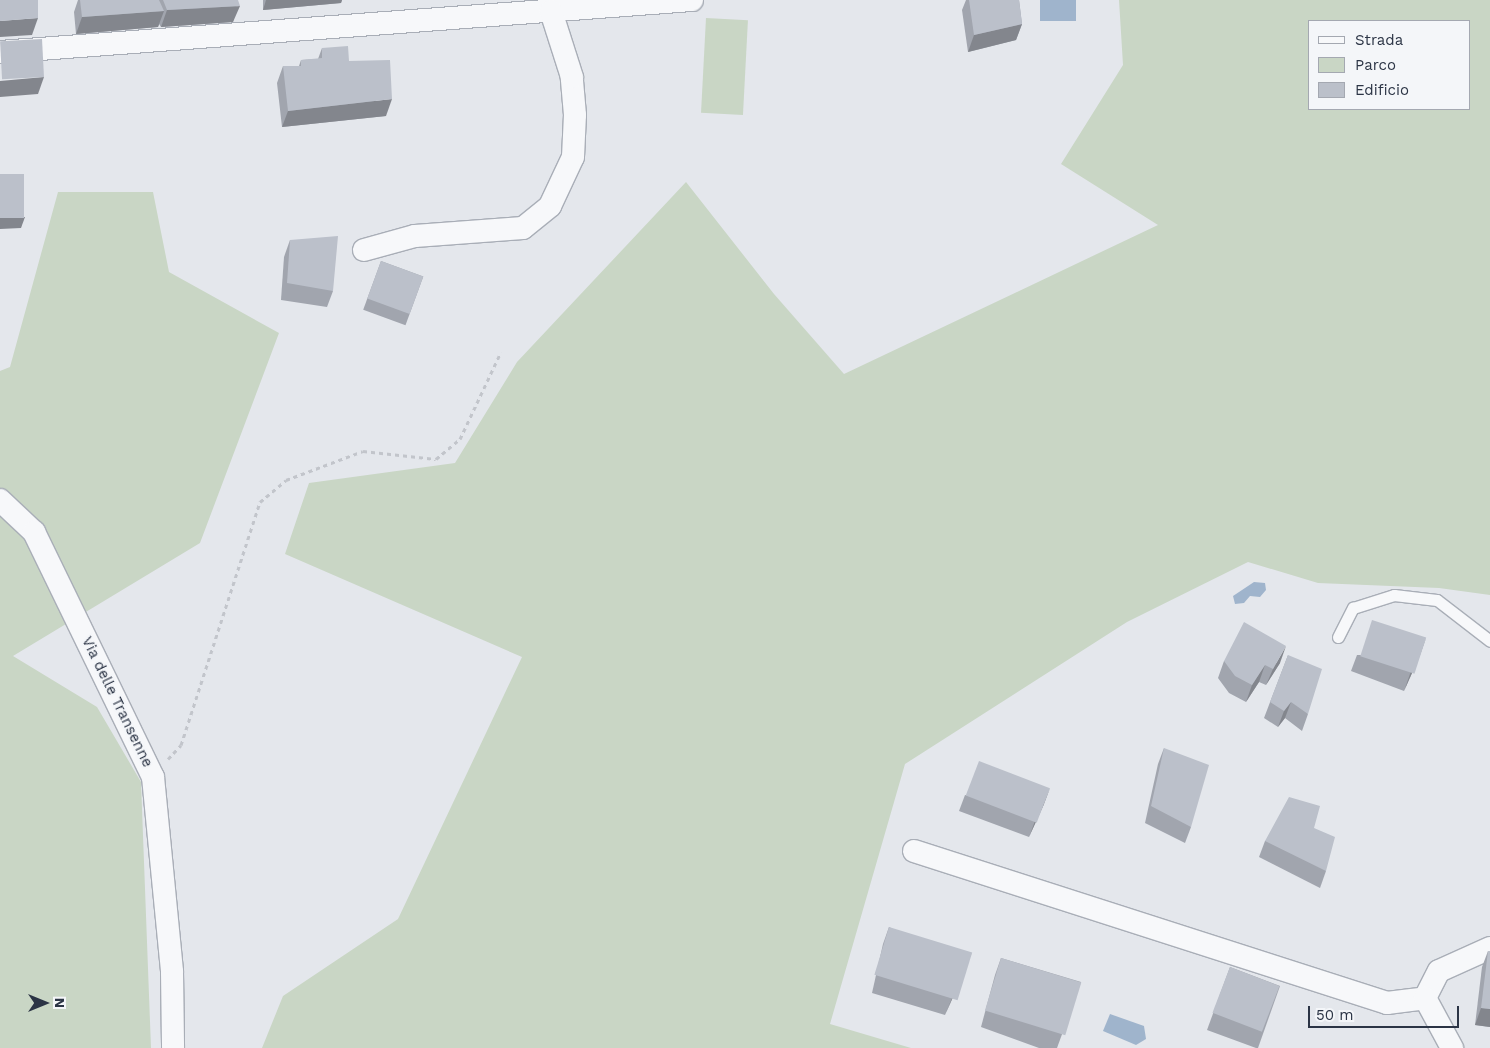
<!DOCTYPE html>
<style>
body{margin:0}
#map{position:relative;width:1490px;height:1048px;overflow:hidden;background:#e4e7ec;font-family:"Work Sans",sans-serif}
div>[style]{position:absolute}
.green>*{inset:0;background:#c9d6c5;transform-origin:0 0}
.water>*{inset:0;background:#9fb4cc;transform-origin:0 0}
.path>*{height:3px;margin-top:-1.5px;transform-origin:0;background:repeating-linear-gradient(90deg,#c2c5cb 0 4px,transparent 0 8px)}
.roads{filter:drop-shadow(1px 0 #a9aeb7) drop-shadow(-1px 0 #a9aeb7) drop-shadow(0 1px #a9aeb7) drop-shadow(0 -1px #a9aeb7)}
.service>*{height:11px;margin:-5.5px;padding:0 5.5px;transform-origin:5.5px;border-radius:5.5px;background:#f7f8fa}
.minor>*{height:22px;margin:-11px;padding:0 11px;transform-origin:11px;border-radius:11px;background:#f7f8fa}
.wall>*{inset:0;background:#a1a5ae;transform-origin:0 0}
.shaded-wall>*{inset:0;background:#83868d}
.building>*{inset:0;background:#bbc0ca;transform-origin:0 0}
span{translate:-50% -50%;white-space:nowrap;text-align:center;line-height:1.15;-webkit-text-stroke:4.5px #f4f6f9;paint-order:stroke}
.street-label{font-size:15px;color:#2b3445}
.legend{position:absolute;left:1308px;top:20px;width:162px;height:90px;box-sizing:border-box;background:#f4f6f9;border:1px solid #a4a8b1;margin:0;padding:6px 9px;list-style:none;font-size:15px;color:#2b3445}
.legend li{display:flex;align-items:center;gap:10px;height:25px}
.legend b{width:25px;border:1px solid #a4a8b1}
.north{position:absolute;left:20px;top:978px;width:50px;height:50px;-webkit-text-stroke:4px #f4f6f9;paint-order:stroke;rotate:90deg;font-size:14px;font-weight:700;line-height:20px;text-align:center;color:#2b3445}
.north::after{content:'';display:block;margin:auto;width:18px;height:22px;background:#2b3445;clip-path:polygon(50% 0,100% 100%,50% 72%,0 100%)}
.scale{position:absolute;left:1308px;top:1006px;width:151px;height:22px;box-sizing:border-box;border:2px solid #2b3445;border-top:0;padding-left:6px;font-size:15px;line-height:18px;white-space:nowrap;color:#2b3445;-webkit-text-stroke:4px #f4f6f9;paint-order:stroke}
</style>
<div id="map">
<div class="green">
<i style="clip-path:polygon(evenodd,1119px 0,1490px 0,1490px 595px,1439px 588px,1318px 583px,1248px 562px,1127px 622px,905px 764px,830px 1024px,911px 1048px,262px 1048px,283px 996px,398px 919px,522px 657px,285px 554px,309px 483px,455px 463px,517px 362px,686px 182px,774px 294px,844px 374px,1158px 225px,1061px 164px,1123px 65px,1119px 0,1309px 21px,1469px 21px,1469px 109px,1309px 109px,1309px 21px)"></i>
<i style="left:706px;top:18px;width:42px;height:95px;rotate:3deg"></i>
<i style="clip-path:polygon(58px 192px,153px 192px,169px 272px,279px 333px,200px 543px,13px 656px,97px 707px,141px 782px,151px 1048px,0 1048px,0 371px,10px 367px)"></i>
</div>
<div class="water">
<i style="left:1040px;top:0;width:36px;height:21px"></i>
<i style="clip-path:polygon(1254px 582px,1265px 583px,1266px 590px,1260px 597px,1250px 596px,1244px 603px,1235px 604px,1233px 596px)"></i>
<i style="clip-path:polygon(1110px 1014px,1144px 1026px,1146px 1039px,1136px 1045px,1103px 1031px)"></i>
</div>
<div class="path">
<i style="left:168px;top:759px;width:19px;rotate:-47deg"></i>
<i style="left:181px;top:745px;width:256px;rotate:-72deg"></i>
<i style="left:260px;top:502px;width:34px;rotate:-40deg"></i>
<i style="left:286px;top:480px;width:82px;rotate:-20.6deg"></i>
<i style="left:363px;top:451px;width:73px;rotate:6.3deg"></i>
<i style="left:436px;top:459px;width:31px;rotate:-40deg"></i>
<i style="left:460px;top:439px;width:96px;rotate:-64.8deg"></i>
</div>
<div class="roads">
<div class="service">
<i style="left:1338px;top:637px;width:33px;rotate:-63deg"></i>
<i style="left:1353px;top:608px;width:43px;rotate:-17.6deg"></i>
<i style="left:1394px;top:595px;width:43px;rotate:6.6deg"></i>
<i style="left:1437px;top:600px;width:67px;rotate:37.7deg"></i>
</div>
<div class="minor">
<i style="left:0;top:52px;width:694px;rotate:-4.3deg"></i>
<i style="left:364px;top:250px;width:53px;rotate:-15.4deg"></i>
<i style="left:415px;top:236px;width:108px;rotate:-4.2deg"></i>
<i style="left:523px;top:228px;width:35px;rotate:-39deg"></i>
<i style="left:550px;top:206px;width:54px;rotate:-64.9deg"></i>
<i style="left:573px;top:157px;width:42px;rotate:-87.3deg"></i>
<i style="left:575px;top:115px;width:38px;rotate:-95deg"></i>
<i style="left:572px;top:77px;width:69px;rotate:-107.7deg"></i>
<i style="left:0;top:500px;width:47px;rotate:43.3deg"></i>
<i style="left:34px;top:532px;width:272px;rotate:64.1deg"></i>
<i style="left:153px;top:777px;width:196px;rotate:84.4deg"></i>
<i style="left:172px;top:972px;width:76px;rotate:89.2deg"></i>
<i style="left:914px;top:851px;width:497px;rotate:17.8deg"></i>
<i style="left:1387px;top:1003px;width:38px;rotate:-7deg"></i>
<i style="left:1425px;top:998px;width:30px;rotate:-63deg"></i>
<i style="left:1439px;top:971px;width:56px;rotate:-24.3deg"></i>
<i style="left:1425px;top:998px;width:57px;rotate:61.6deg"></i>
</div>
</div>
<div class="wall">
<i style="clip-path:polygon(78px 0,238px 0,233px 22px,161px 27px,159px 24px,158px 27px,76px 34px,74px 12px)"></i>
<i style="clip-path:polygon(263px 0,342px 0,341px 3px,263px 10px)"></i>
<i style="clip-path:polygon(966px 0,1019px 0,1022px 24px,1016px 40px,968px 52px,962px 10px)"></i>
<i style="clip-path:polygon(322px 48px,349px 61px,386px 116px,282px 127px,277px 83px,283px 66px,299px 66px,301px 60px,318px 59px)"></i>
<i style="clip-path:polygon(290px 240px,333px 291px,327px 307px,281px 300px,284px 257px)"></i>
<i style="left:381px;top:261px;width:45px;height:52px;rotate:20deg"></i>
<i style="clip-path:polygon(1288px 655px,1308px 714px,1302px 731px,1285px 718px,1278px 727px,1264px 718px)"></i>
<i style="clip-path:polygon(1357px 655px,1420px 655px,1404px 691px,1351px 671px)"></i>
<i style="clip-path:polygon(1224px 661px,1280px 663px,1266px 685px,1259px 682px,1246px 702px,1229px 693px,1218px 678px)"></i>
<i style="clip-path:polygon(1164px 748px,1191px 827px,1185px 843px,1145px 823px,1158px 764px)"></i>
<i style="clip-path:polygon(965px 795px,1044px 804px,1029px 837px,959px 811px)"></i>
<i style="clip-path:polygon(1314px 828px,1326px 871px,1320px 888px,1259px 857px,1265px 841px)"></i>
<i style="clip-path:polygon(889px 927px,966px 968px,945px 1015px,872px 993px,883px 944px)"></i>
<i style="clip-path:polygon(1488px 951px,1490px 1027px,1475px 1025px,1482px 967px)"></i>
<i style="clip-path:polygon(1001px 958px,1081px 982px,1057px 1048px,1039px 1048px,981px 1027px,995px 975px)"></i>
<i style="clip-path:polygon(1230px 967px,1280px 986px,1258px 1048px,1256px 1048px,1207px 1030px)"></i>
</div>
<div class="shaded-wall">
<i style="clip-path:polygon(266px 0,342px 0,341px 3px,263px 10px)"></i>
<i style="clip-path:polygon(240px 6px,233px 22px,161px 27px,167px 10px)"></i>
<i style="clip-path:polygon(164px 11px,158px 27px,76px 34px,82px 17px)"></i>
<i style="clip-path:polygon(38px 18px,32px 35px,0 37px,0 21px)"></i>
<i style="clip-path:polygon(1022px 24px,1016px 40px,968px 52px,974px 35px)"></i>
<i style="clip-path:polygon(44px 77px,38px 94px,0 97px,0 81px)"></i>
<i style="clip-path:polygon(392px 99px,386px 116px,282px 127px,288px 111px)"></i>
<i style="clip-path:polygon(25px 217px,21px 228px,0 229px,0 218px)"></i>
<i style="clip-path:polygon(1426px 638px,1420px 655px,1404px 691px,1410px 674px)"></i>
<i style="clip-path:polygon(1286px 646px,1280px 663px,1266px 685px,1273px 669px)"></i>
<i style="clip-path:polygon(1265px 665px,1259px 682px,1246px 702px,1252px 685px)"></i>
<i style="clip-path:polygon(1291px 702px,1285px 718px,1278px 727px,1284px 711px)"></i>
<i style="clip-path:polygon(1050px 788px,1044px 804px,1029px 837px,1035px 821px)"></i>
<i style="clip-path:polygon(972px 952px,966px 968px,945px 1015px,952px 998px)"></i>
<i style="clip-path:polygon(1481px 1008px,1490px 1009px,1490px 1027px,1475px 1025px)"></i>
</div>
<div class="building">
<i style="clip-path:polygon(0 0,38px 0,38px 18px,0 21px)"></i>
<i style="clip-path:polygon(80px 0,159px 0,164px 11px,82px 17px)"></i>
<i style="clip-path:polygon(163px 0,238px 0,240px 6px,167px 10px)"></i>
<i style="clip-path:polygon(969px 0,1019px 0,1022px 24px,974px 35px)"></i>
<i style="left:42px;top:39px;width:38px;height:42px;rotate:87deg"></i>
<i style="clip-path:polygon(348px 46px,349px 61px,390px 60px,392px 99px,288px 111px,283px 66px,301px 66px,301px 60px,322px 58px,322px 48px)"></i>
<i style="left:0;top:174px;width:24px;height:44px"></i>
<i style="clip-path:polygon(338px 236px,333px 291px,287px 283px,290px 240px)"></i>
<i style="left:381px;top:261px;width:45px;height:40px;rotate:20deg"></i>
<i style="left:1372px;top:620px;width:57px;height:38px;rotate:18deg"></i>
<i style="clip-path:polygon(1244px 622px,1286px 646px,1273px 669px,1265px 665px,1252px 685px,1235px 676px,1224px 661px)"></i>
<i style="clip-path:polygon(1288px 655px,1322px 669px,1308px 714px,1291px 702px,1284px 711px,1270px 702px)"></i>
<i style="clip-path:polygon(1164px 748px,1209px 765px,1191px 827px,1151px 806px)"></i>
<i style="left:979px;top:761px;width:76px;height:37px;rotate:21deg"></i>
<i style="clip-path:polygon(1289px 797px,1320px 806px,1314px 828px,1335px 837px,1326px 871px,1265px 841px)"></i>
<i style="left:889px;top:927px;width:87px;height:50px;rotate:17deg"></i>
<i style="clip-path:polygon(1488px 951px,1490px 951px,1490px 1009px,1481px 1008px)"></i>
<i style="left:1001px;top:958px;width:84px;height:55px;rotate:17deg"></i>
<i style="left:1230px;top:967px;width:53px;height:49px;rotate:21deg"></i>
</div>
<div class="street-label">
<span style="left:117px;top:702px;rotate:64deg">Via delle Transenne</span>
</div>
<ul class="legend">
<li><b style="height:6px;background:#f7f8fa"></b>Strada</li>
<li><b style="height:14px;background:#c9d6c5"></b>Parco</li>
<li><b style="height:14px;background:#bbc0ca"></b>Edificio</li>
</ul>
<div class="north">N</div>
<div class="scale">50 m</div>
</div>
